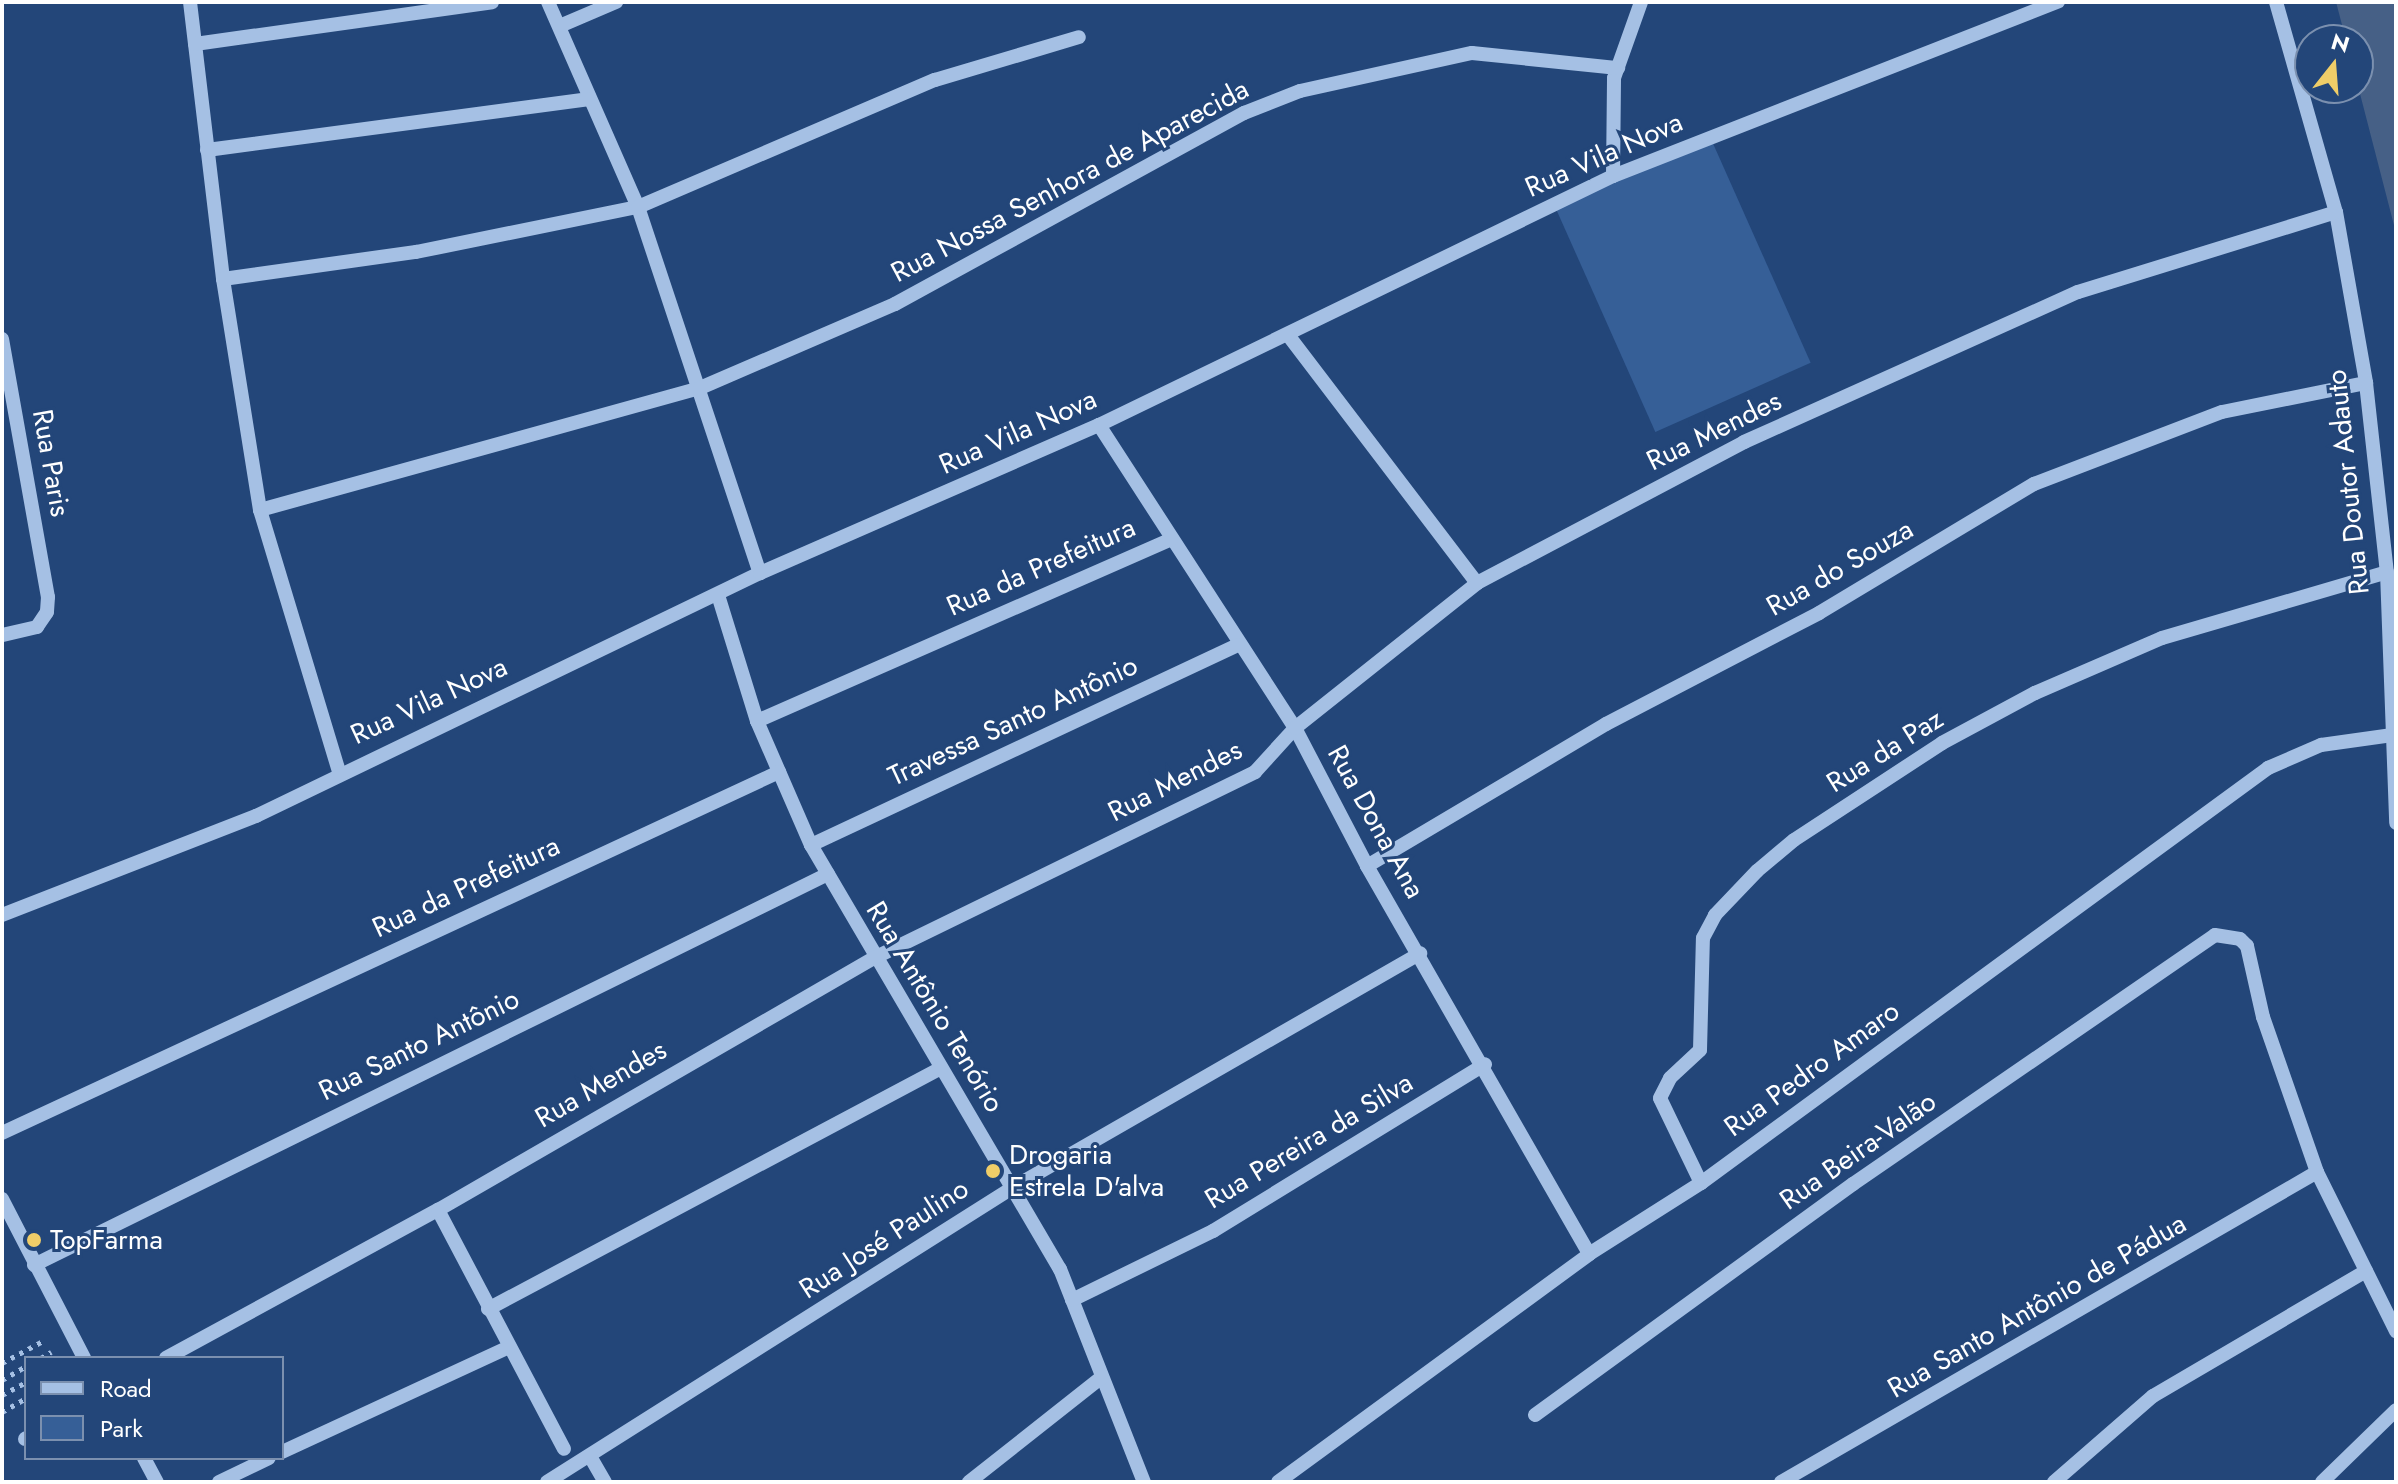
<!DOCTYPE html>
<meta charset="utf-8">
<style>
body{margin:0}
#map{position:relative;width:2398px;height:1484px;overflow:hidden;background:#234679;font-family:Jost,sans-serif}
div>[style]{position:absolute}
.green>*{inset:0;background:#365f97;transform-origin:0 0}
.water>*{inset:0;background:#466086}
.path>*{height:5px;margin-top:-2.5px;transform-origin:0;background:repeating-linear-gradient(90deg,#a5c0e4 0 4px,transparent 0 10px)}
.minor>*{height:14px;margin:-7px;padding:0 7px;transform-origin:7px;border-radius:7px;background:#a5c0e4}
.dots>*{width:22px;height:22px;translate:-50% -50%;box-sizing:border-box;border:4px solid #234679;border-radius:50%}
span{translate:-50% -50%;white-space:nowrap;text-align:center;line-height:1.15;-webkit-text-stroke:6px #234679;paint-order:stroke}
.street-label{font-size:28px;color:#fff}
.poi-label{font-size:28px;color:#fff}
.left{translate:0 -50%;text-align:left}
.frame{position:absolute;inset:0;border:4px solid #fff;pointer-events:none}
.legend{position:absolute;left:24px;top:1356px;width:260px;height:104px;box-sizing:border-box;background:#234679;border:2px solid #7b90af;margin:0;padding:10px 14px;list-style:none;font-size:24px;color:#fff}
.legend li{display:flex;align-items:center;gap:16px;height:40px}
.legend b{width:40px;border:2px solid #7b90af}
.north{position:absolute;left:2294px;top:24px;width:80px;height:80px;box-sizing:border-box;background:#234679;border:2px solid #7b90af;border-radius:50%;rotate:17deg;font-size:22px;font-weight:700;line-height:32px;text-align:center;color:#fff}
.north::after{content:'';display:block;margin:auto;width:28px;height:36px;background:#efcd68;clip-path:polygon(50% 0,100% 100%,50% 72%,0 100%)}
</style>
<div id="map">
<div class="green">
<i style="left:1711px;top:139px;width:245px;height:170px;rotate:66deg"></i>
</div>
<div class="water">
<i style="clip-path:polygon(2336px 2px,2396px 2px,2396px 233px,2358px 86px,2358px 40px,2346px 40px)"></i>
</div>
<div class="path">
<i style="left:41px;top:1358px;width:12px;rotate:-31deg"></i>
<i style="left:2px;top:1363px;width:47px;rotate:-28.2deg"></i>
<i style="left:2px;top:1380px;width:28px;rotate:-30deg"></i>
<i style="left:2px;top:1395px;width:27px;rotate:-28deg"></i>
<i style="left:2px;top:1412px;width:28px;rotate:-30deg"></i>
</div>
<div class="minor">
<i style="left:190px;top:2px;width:279px;rotate:83.2deg"></i>
<i style="left:223px;top:279px;width:234px;rotate:80.9deg"></i>
<i style="left:260px;top:510px;width:274px;rotate:73.2deg"></i>
<i style="left:548px;top:2px;width:224px;rotate:66.3deg"></i>
<i style="left:638px;top:207px;width:386px;rotate:71.6deg"></i>
<i style="left:2276px;top:2px;width:218px;rotate:74.1deg"></i>
<i style="left:2336px;top:212px;width:174px;rotate:80deg"></i>
<i style="left:2366px;top:383px;width:190px;rotate:83.7deg"></i>
<i style="left:2387px;top:572px;width:251px;rotate:87.9deg"></i>
<i style="left:562px;top:25px;width:59px;rotate:-23.1deg"></i>
<i style="left:195px;top:44px;width:300px;rotate:-8deg"></i>
<i style="left:207px;top:150px;width:384px;rotate:-7.6deg"></i>
<i style="left:1613px;top:176px;width:98px;rotate:-89.4deg"></i>
<i style="left:1614px;top:78px;width:81px;rotate:-70.4deg"></i>
<i style="left:223px;top:279px;width:195px;rotate:-8deg"></i>
<i style="left:416px;top:252px;width:227px;rotate:-11.5deg"></i>
<i style="left:638px;top:207px;width:323px;rotate:-23.2deg"></i>
<i style="left:935px;top:80px;width:150px;rotate:-16.6deg"></i>
<i style="left:1288px;top:335px;width:312px;rotate:52.7deg"></i>
<i style="left:2px;top:339px;width:262px;rotate:79.9deg"></i>
<i style="left:48px;top:597px;width:15px;rotate:94deg"></i>
<i style="left:47px;top:612px;width:18px;rotate:124deg"></i>
<i style="left:37px;top:627px;width:36px;rotate:167deg"></i>
<i style="left:1099px;top:425px;width:361px;rotate:57.1deg"></i>
<i style="left:1295px;top:728px;width:156px;rotate:62.4deg"></i>
<i style="left:1367px;top:866px;width:447px;rotate:60.2deg"></i>
<i style="left:260px;top:510px;width:457px;rotate:-15.5deg"></i>
<i style="left:700px;top:388px;width:212px;rotate:-23.3deg"></i>
<i style="left:895px;top:304px;width:398px;rotate:-28.7deg"></i>
<i style="left:1244px;top:113px;width:60px;rotate:-21.4deg"></i>
<i style="left:1300px;top:91px;width:176px;rotate:-12.5deg"></i>
<i style="left:1472px;top:53px;width:147px;rotate:5.9deg"></i>
<i style="left:718px;top:595px;width:132px;rotate:72.8deg"></i>
<i style="left:757px;top:721px;width:135px;rotate:66.5deg"></i>
<i style="left:811px;top:845px;width:492px;rotate:59.6deg"></i>
<i style="left:1060px;top:1269px;width:229px;rotate:68.5deg"></i>
<i style="left:757px;top:721px;width:452px;rotate:-23.7deg"></i>
<i style="left:811px;top:845px;width:471px;rotate:-25.1deg"></i>
<i style="left:1367px;top:866px;width:278px;rotate:-30.7deg"></i>
<i style="left:1606px;top:724px;width:240px;rotate:-27.5deg"></i>
<i style="left:1819px;top:613px;width:251px;rotate:-31deg"></i>
<i style="left:2034px;top:484px;width:201px;rotate:-21deg"></i>
<i style="left:2222px;top:412px;width:147px;rotate:-11.4deg"></i>
<i style="left:2px;top:915px;width:273px;rotate:-21.3deg"></i>
<i style="left:256px;top:816px;width:560px;rotate:-25.74deg"></i>
<i style="left:760px;top:573px;width:370px;rotate:-23.6deg"></i>
<i style="left:1099px;top:425px;width:571px;rotate:-25.85deg"></i>
<i style="left:1613px;top:176px;width:478px;rotate:-21.4deg"></i>
<i style="left:2px;top:1133px;width:857px;rotate:-24.92deg"></i>
<i style="left:1701px;top:1183px;width:94px;rotate:-115.8deg"></i>
<i style="left:1660px;top:1098px;width:22px;rotate:-63deg"></i>
<i style="left:1670px;top:1078px;width:41px;rotate:-43deg"></i>
<i style="left:1700px;top:1050px;width:112px;rotate:-88.5deg"></i>
<i style="left:1703px;top:938px;width:26px;rotate:-62deg"></i>
<i style="left:1715px;top:915px;width:61px;rotate:-46.3deg"></i>
<i style="left:1757px;top:871px;width:48px;rotate:-40deg"></i>
<i style="left:1794px;top:840px;width:177px;rotate:-33.2deg"></i>
<i style="left:1942px;top:743px;width:106px;rotate:-28.3deg"></i>
<i style="left:2035px;top:693px;width:138px;rotate:-23.4deg"></i>
<i style="left:2162px;top:638px;width:234px;rotate:-16.3deg"></i>
<i style="left:2px;top:1199px;width:179px;rotate:62.7deg"></i>
<i style="left:438px;top:1210px;width:270px;rotate:62.2deg"></i>
<i style="left:34px;top:1265px;width:885px;rotate:-26.22deg"></i>
<i style="left:1072px;top:1300px;width:157px;rotate:-26.1deg"></i>
<i style="left:1213px;top:1231px;width:319px;rotate:-31.5deg"></i>
<i style="left:488px;top:1309px;width:513px;rotate:-28.01deg"></i>
<i style="left:166px;top:1358px;width:310px;rotate:-28.6deg"></i>
<i style="left:438px;top:1210px;width:504px;rotate:-30.03deg"></i>
<i style="left:874px;top:958px;width:424px;rotate:-26deg"></i>
<i style="left:1255px;top:772px;width:59px;rotate:-47.7deg"></i>
<i style="left:1295px;top:728px;width:233px;rotate:-38.5deg"></i>
<i style="left:1477px;top:583px;width:302px;rotate:-27.8deg"></i>
<i style="left:1744px;top:442px;width:366px;rotate:-24.2deg"></i>
<i style="left:2078px;top:292px;width:270px;rotate:-17.2deg"></i>
<i style="left:1535px;top:1415px;width:393px;rotate:-36deg"></i>
<i style="left:1853px;top:1184px;width:439px;rotate:-34.5deg"></i>
<i style="left:2215px;top:935px;width:25px;rotate:9deg"></i>
<i style="left:2240px;top:939px;width:10px;rotate:45deg"></i>
<i style="left:2247px;top:946px;width:73px;rotate:77.3deg"></i>
<i style="left:2263px;top:1017px;width:164px;rotate:70.8deg"></i>
<i style="left:2317px;top:1172px;width:178px;rotate:63.6deg"></i>
<i style="left:25px;top:1439px;width:1px;rotate:-45deg"></i>
<i style="left:282px;top:1452px;width:250px;rotate:-24.8deg"></i>
<i style="left:144px;top:1458px;width:27px;rotate:62deg"></i>
<i style="left:591px;top:1458px;width:28px;rotate:60deg"></i>
<i style="left:219px;top:1482px;width:55px;rotate:-25.6deg"></i>
<i style="left:547px;top:1482px;width:550px;rotate:-32.3deg"></i>
<i style="left:1012px;top:1188px;width:471px;rotate:-29.9deg"></i>
<i style="left:969px;top:1482px;width:169px;rotate:-38.3deg"></i>
<i style="left:1278px;top:1482px;width:386px;rotate:-36.2deg"></i>
<i style="left:1589px;top:1254px;width:133px;rotate:-32.4deg"></i>
<i style="left:1701px;top:1183px;width:703px;rotate:-36.2deg"></i>
<i style="left:2268px;top:768px;width:58px;rotate:-23.5deg"></i>
<i style="left:2321px;top:745px;width:72px;rotate:-8deg"></i>
<i style="left:1781px;top:1482px;width:619px;rotate:-30.04deg"></i>
<i style="left:2054px;top:1482px;width:131px;rotate:-41deg"></i>
<i style="left:2153px;top:1396px;width:247px;rotate:-30.4deg"></i>
<i style="left:2322px;top:1482px;width:103px;rotate:-44.2deg"></i>
</div>
<div class="dots">
<i style="left:993px;top:1171px;background:#efcd68"></i>
<i style="left:34px;top:1240px;background:#efcd68"></i>
</div>
<div class="street-label">
<span style="left:1604px;top:155px;rotate:-24deg">Rua Vila Nova</span>
<span style="left:1070px;top:181px;rotate:-28deg">Rua Nossa Senhora de Aparecida</span>
<span style="left:1714px;top:431px;rotate:-26deg">Rua Mendes</span>
<span style="left:1018px;top:432px;rotate:-24deg">Rua Vila Nova</span>
<span style="left:51px;top:463px;rotate:80deg">Rua Paris</span>
<span style="left:2348px;top:482px;rotate:-96deg">Rua Doutor Adauto</span>
<span style="left:1041px;top:567px;rotate:-24deg">Rua da Prefeitura</span>
<span style="left:1840px;top:568px;rotate:-30deg">Rua do Souza</span>
<span style="left:429px;top:701px;rotate:-25deg">Rua Vila Nova</span>
<span style="left:1013px;top:721px;rotate:-25deg">Travessa Santo Antônio</span>
<span style="left:1885px;top:751px;rotate:-32deg">Rua da Paz</span>
<span style="left:1175px;top:781px;rotate:-27deg">Rua Mendes</span>
<span style="left:1376px;top:822px;rotate:61deg">Rua Dona Ana</span>
<span style="left:466px;top:887px;rotate:-25deg">Rua da Prefeitura</span>
<span style="left:935px;top:1007px;rotate:59deg">Rua Antônio Tenório</span>
<span style="left:419px;top:1045px;rotate:-26deg">Rua Santo Antônio</span>
<span style="left:1812px;top:1069px;rotate:-36deg">Rua Pedro Amaro</span>
<span style="left:601px;top:1084px;rotate:-30deg">Rua Mendes</span>
<span style="left:1309px;top:1141px;rotate:-31deg">Rua Pereira da Silva</span>
<span style="left:1858px;top:1151px;rotate:-35deg">Rua Beira-Valão</span>
<span style="left:884px;top:1239px;rotate:-33deg">Rua José Paulino</span>
<span style="left:2037px;top:1306px;rotate:-30deg">Rua Santo Antônio de Pádua</span>
</div>
<div class="poi-label">
<span class="left" style="left:1009px;top:1171px">Drogaria<br>Estrela D'alva</span>
<span class="left" style="left:50px;top:1240px">TopFarma</span>
</div>
<div class="frame"></div>
<ul class="legend">
<li><b style="height:10px;background:#a5c0e4"></b>Road</li>
<li><b style="height:22px;background:#365f97"></b>Park</li>
</ul>
<div class="north">N</div>
</div>
